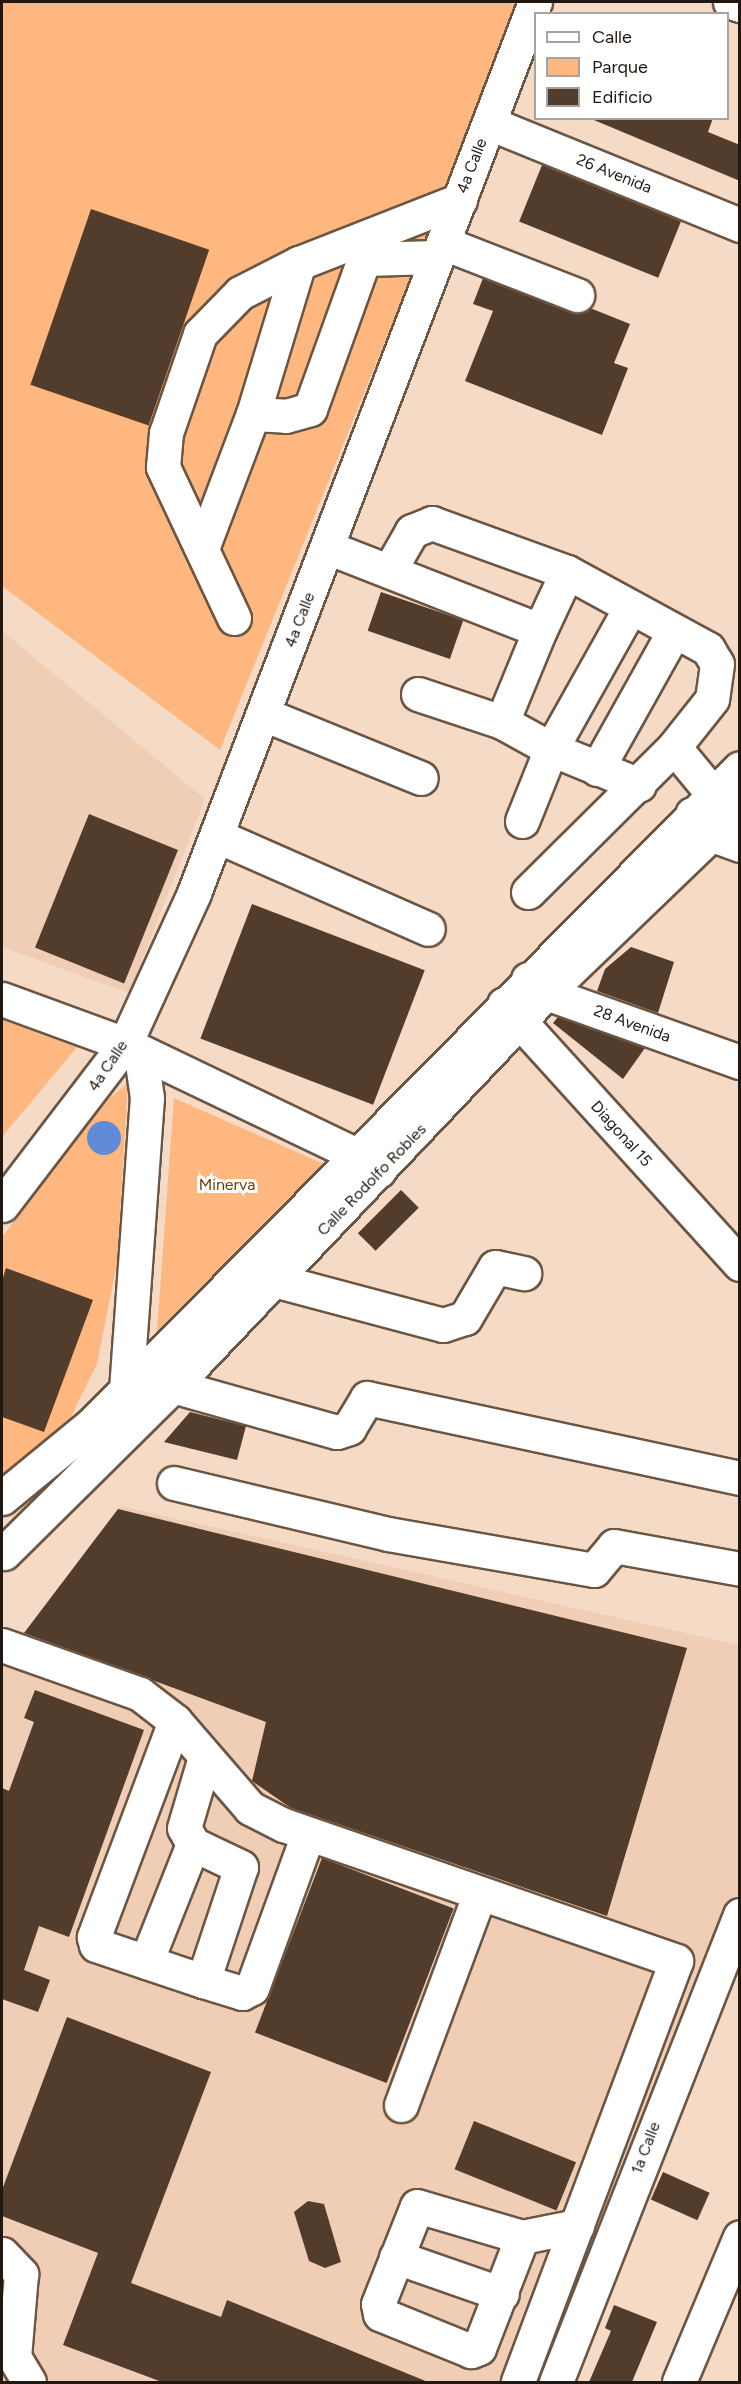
<!DOCTYPE html>
<style>
body{margin:0}
#map{position:relative;width:741px;height:2384px;overflow:hidden;background:#f5dac6;font-family:Figtree,sans-serif}
div>[style]{position:absolute}
.built>*{inset:0;background:#efceb5}
.green>*{inset:0;background:#feb87f}
.water>*{inset:0;background:#5f8bd7}
.round{border-radius:50%}
.building>*{inset:0;background:#523d2c;transform-origin:0 0}
.roads{filter:drop-shadow(2px 0 #6b5543) drop-shadow(-2px 0 #6b5543) drop-shadow(0 2px #6b5543) drop-shadow(0 -2px #6b5543)}
.minor>*{height:33px;margin:-16.5px;padding:0 16.5px;transform-origin:16.5px;border-radius:16.5px;background:#fff}
.major>*{height:33px;margin:-16.5px;padding:0 16.5px;transform-origin:16.5px;border-radius:16.5px;background:#fff}
span{translate:-50% -50%;white-space:nowrap;text-align:center;line-height:1.15;-webkit-text-stroke:6px #fff;paint-order:stroke}
.street-label{font-size:16px;color:#211811}
.park-label{font-size:16px;color:#6e3c06}
.frame{position:absolute;inset:0;border:3px solid #211811;pointer-events:none}
.legend{position:absolute;left:534px;top:12px;width:195px;height:108px;box-sizing:border-box;background:#fff;border:2px solid #a6a3a0;margin:0;padding:8px 10px;list-style:none;font-size:18px;color:#211811}
.legend li{display:flex;align-items:center;gap:12px;height:30px}
.legend b{width:30px;border:2px solid #a6a3a0}
</style>
<div id="map">
<div class="built">
<i style="clip-path:polygon(2px 631px,205px 799px,129px 993px,2px 947px)"></i>
<i style="clip-path:polygon(120px 1506px,739px 1645px,739px 1906px,540px 2382px,2px 2382px,2px 1664px)"></i>
</div>
<div class="green">
<i style="clip-path:polygon(2px 2px,522px 2px,220px 750px,2px 586px)"></i>
<i style="clip-path:polygon(2px 1020px,77px 1047px,2px 1137px)"></i>
<i style="clip-path:polygon(128px 1083px,117px 1263px,97px 1364px,61px 1437px,2px 1487px,2px 1237px,106px 1101px)"></i>
<i style="clip-path:polygon(174px 1098px,326px 1165px,156px 1344px)"></i>
</div>
<div class="water">
<i class="round" style="left:87px;top:1121px;width:34px;height:34px"></i>
</div>
<div class="building">
<i style="clip-path:polygon(589px 118px,713px 118px,708px 132px,740px 145px,740px 181px)"></i>
<i style="left:542px;top:165px;width:150px;height:61px;rotate:22deg"></i>
<i style="left:91px;top:209px;width:125px;height:186px;rotate:19deg"></i>
<i style="clip-path:polygon(483px 278px,570px 312px,590px 308px,630px 324px,614px 363px,628px 368px,602px 435px,465px 381px,493px 311px,473px 304px)"></i>
<i style="left:381px;top:592px;width:87px;height:41px;rotate:19deg"></i>
<i style="left:89px;top:814px;width:96px;height:144px;rotate:22deg"></i>
<i style="left:252px;top:904px;width:185px;height:144px;rotate:21deg"></i>
<i style="clip-path:polygon(631px 947px,674px 962px,658px 1013px,597px 991px,605px 969px)"></i>
<i style="clip-path:polygon(558px 1017px,645px 1048px,623px 1079px,553px 1023px)"></i>
<i style="left:401px;top:1190px;width:25px;height:61px;rotate:45deg"></i>
<i style="clip-path:polygon(6px 1268px,93px 1300px,44px 1432px,2px 1417px,2px 1281px)"></i>
<i style="clip-path:polygon(190px 1412px,246px 1426px,237px 1460px,164px 1442px)"></i>
<i style="clip-path:polygon(118px 1509px,687px 1648px,607px 1916px,291px 1808px,252px 1781px,266px 1722px,24px 1633px)"></i>
<i style="clip-path:polygon(35px 1690px,144px 1730px,69px 1937px,39px 1926px,24px 1970px,50px 1980px,38px 2012px,2px 1999px,2px 1788px,9px 1791px,34px 1722px,24px 1718px)"></i>
<i style="left:322px;top:1858px;width:141px;height:187px;rotate:21deg"></i>
<i style="clip-path:polygon(67px 2017px,211px 2072px,131px 2283px,221px 2317px,227px 2300px,428px 2382px,162px 2382px,63px 2345px,98px 2253px,2px 2216px,2px 2190px)"></i>
<i style="left:474px;top:2121px;width:110px;height:52px;rotate:22deg"></i>
<i style="left:663px;top:2172px;width:51px;height:30px;rotate:24deg"></i>
<i style="clip-path:polygon(308px 2201px,324px 2204px,341px 2262px,325px 2268px,309px 2261px,294px 2212px)"></i>
<i style="clip-path:polygon(614px 2305px,657px 2322px,632px 2382px,589px 2382px,611px 2331px,605px 2328px)"></i>
</div>
<div class="roads">
<div class="minor">
<i style="left:730px;top:2px;width:10px;rotate:17deg"></i>
<i style="left:489px;top:123px;width:271px;rotate:22.1deg"></i>
<i style="left:459px;top:249px;width:127px;rotate:21.3deg"></i>
<i style="left:253px;top:414px;width:33px;rotate:3deg"></i>
<i style="left:286px;top:416px;width:25px;rotate:-16deg"></i>
<i style="left:310px;top:409px;width:159px;rotate:-70.2deg"></i>
<i style="left:364px;top:259px;width:73px;rotate:-1.6deg"></i>
<i style="left:203px;top:546px;width:141px;rotate:-69.3deg"></i>
<i style="left:253px;top:414px;width:158px;rotate:-73.1deg"></i>
<i style="left:342px;top:553px;width:212px;rotate:21.3deg"></i>
<i style="left:540px;top:630px;width:64px;rotate:-65deg"></i>
<i style="left:567px;top:572px;width:144px;rotate:-160.1deg"></i>
<i style="left:432px;top:523px;width:22px;rotate:158deg"></i>
<i style="left:412px;top:531px;width:46px;rotate:119.9deg"></i>
<i style="left:567px;top:572px;width:161px;rotate:28.6deg"></i>
<i style="left:708px;top:649px;width:17px;rotate:59deg"></i>
<i style="left:717px;top:664px;width:35px;rotate:98deg"></i>
<i style="left:712px;top:699px;width:61px;rotate:128.4deg"></i>
<i style="left:674px;top:747px;width:60px;rotate:50.4deg"></i>
<i style="left:234px;top:618px;width:167px;rotate:-115.2deg"></i>
<i style="left:163px;top:467px;width:34px;rotate:-85deg"></i>
<i style="left:166px;top:433px;width:105px;rotate:-71deg"></i>
<i style="left:200px;top:334px;width:57px;rotate:-45.7deg"></i>
<i style="left:240px;top:293px;width:66px;rotate:-27deg"></i>
<i style="left:299px;top:263px;width:173px;rotate:-21.4deg"></i>
<i style="left:418px;top:694px;width:89px;rotate:18.4deg"></i>
<i style="left:502px;top:722px;width:100px;rotate:-67.6deg"></i>
<i style="left:278px;top:720px;width:154px;rotate:22.1deg"></i>
<i style="left:502px;top:722px;width:56px;rotate:28.9deg"></i>
<i style="left:551px;top:749px;width:162px;rotate:-60.7deg"></i>
<i style="left:597px;top:769px;width:158px;rotate:-60.8deg"></i>
<i style="left:692px;top:814px;width:27px;rotate:48deg"></i>
<i style="left:710px;top:834px;width:32px;rotate:20deg"></i>
<i style="left:522px;top:821px;width:78px;rotate:-68.1deg"></i>
<i style="left:551px;top:749px;width:95px;rotate:22.2deg"></i>
<i style="left:231px;top:842px;width:215px;rotate:23.8deg"></i>
<i style="left:528px;top:892px;width:206px;rotate:-44.8deg"></i>
<i style="left:528px;top:979px;width:23px;rotate:38deg"></i>
<i style="left:546px;top:993px;width:206px;rotate:19.6deg"></i>
<i style="left:2px;top:999px;width:131px;rotate:20.1deg"></i>
<i style="left:125px;top:1044px;width:255px;rotate:25.6deg"></i>
<i style="left:355px;top:1154px;width:29px;rotate:36deg"></i>
<i style="left:504px;top:1004px;width:351px;rotate:47.8deg"></i>
<i style="left:274px;top:1280px;width:175px;rotate:14.9deg"></i>
<i style="left:443px;top:1325px;width:23px;rotate:-18deg"></i>
<i style="left:465px;top:1318px;width:59px;rotate:-59.5deg"></i>
<i style="left:495px;top:1267px;width:30px;rotate:12deg"></i>
<i style="left:173px;top:1386px;width:170px;rotate:15.7deg"></i>
<i style="left:337px;top:1432px;width:13px;rotate:-18deg"></i>
<i style="left:349px;top:1428px;width:35px;rotate:-59deg"></i>
<i style="left:367px;top:1398px;width:381px;rotate:12.1deg"></i>
<i style="left:126px;top:1390px;width:293px;rotate:-85.9deg"></i>
<i style="left:147px;top:1098px;width:42px;rotate:-98.1deg"></i>
<i style="left:174px;top:1483px;width:220px;rotate:13.4deg"></i>
<i style="left:388px;top:1534px;width:209px;rotate:9.9deg"></i>
<i style="left:594px;top:1570px;width:31px;rotate:-50deg"></i>
<i style="left:614px;top:1546px;width:128px;rotate:10.3deg"></i>
<i style="left:2px;top:1645px;width:146px;rotate:19.5deg"></i>
<i style="left:140px;top:1694px;width:44px;rotate:37.6deg"></i>
<i style="left:175px;top:1721px;width:115px;rotate:49.2deg"></i>
<i style="left:250px;top:1808px;width:38px;rotate:27deg"></i>
<i style="left:284px;top:1825px;width:415px;rotate:19.1deg"></i>
<i style="left:676px;top:1961px;width:450px;rotate:110.6deg"></i>
<i style="left:175px;top:1721px;width:231px;rotate:110.6deg"></i>
<i style="left:94px;top:1937px;width:8px;rotate:76deg"></i>
<i style="left:96px;top:1945px;width:113px;rotate:18.6deg"></i>
<i style="left:203px;top:1981px;width:120px;rotate:-71.6deg"></i>
<i style="left:241px;top:1867px;width:53px;rotate:-154.4deg"></i>
<i style="left:193px;top:1844px;width:18px;rotate:-119deg"></i>
<i style="left:184px;top:1828px;width:74px;rotate:-73.5deg"></i>
<i style="left:146px;top:1962px;width:127px;rotate:-68.3deg"></i>
<i style="left:203px;top:1981px;width:41px;rotate:17.1deg"></i>
<i style="left:242px;top:1993px;width:11px;rotate:-27deg"></i>
<i style="left:252px;top:1988px;width:164px;rotate:-70deg"></i>
<i style="left:401px;top:2105px;width:226px;rotate:-69.6deg"></i>
<i style="left:522px;top:2237px;width:119px;rotate:111.2deg"></i>
<i style="left:479px;top:2348px;width:9px;rotate:159deg"></i>
<i style="left:471px;top:2351px;width:98px;rotate:-157.9deg"></i>
<i style="left:380px;top:2314px;width:10px;rotate:-101deg"></i>
<i style="left:378px;top:2304px;width:105px;rotate:-68.3deg"></i>
<i style="left:417px;top:2206px;width:109px;rotate:16.4deg"></i>
<i style="left:522px;top:2237px;width:56px;rotate:-11.3deg"></i>
<i style="left:2px;top:2254px;width:28px;rotate:46deg"></i>
<i style="left:21px;top:2274px;width:83px;rotate:94.8deg"></i>
<i style="left:14px;top:2357px;width:29px;rotate:59deg"></i>
<i style="left:396px;top:2257px;width:112px;rotate:19.2deg"></i>
<i style="left:556px;top:2382px;width:502px;rotate:-68.5deg"></i>
<i style="left:679px;top:2382px;width:157px;rotate:-67.2deg"></i>
</div>
<div class="major">
<i style="left:2px;top:1205px;width:203px;rotate:-52.6deg"></i>
<i style="left:125px;top:1044px;width:166px;rotate:-65.4deg"></i>
<i style="left:194px;top:893px;width:954px;rotate:-69.06deg"></i>
<i style="left:2px;top:1498px;width:115px;rotate:-39.4deg"></i>
<i style="left:91px;top:1425px;width:923px;rotate:-45.35deg"></i>
<i style="left:4px;top:1553px;width:238px;rotate:-44.7deg"></i>
<i style="left:173px;top:1386px;width:542px;rotate:-46.5deg"></i>
<i style="left:546px;top:993px;width:269px;rotate:-43.9deg"></i>
</div>
</div>
<div class="street-label">
<span style="left:472px;top:166px;rotate:-69deg">4a Calle</span>
<span style="left:614px;top:174px;rotate:22deg">26 Avenida</span>
<span style="left:300px;top:620px;rotate:-69deg">4a Calle</span>
<span style="left:632px;top:1024px;rotate:20deg">28 Avenida</span>
<span style="left:108px;top:1066px;rotate:-56deg">4a Calle</span>
<span style="left:621px;top:1134px;rotate:48deg">Diagonal 15</span>
<span style="left:372px;top:1180px;rotate:-46deg">Calle Rodolfo Robles</span>
<span style="left:646px;top:2148px;rotate:-69deg">1a Calle</span>
</div>
<div class="park-label">
<span style="left:227px;top:1185px">Minerva</span>
</div>
<div class="frame"></div>
<ul class="legend">
<li><b style="height:8px;background:#fff"></b>Calle</li>
<li><b style="height:16px;background:#feb87f"></b>Parque</li>
<li><b style="height:16px;background:#523d2c"></b>Edificio</li>
</ul>
</div>
